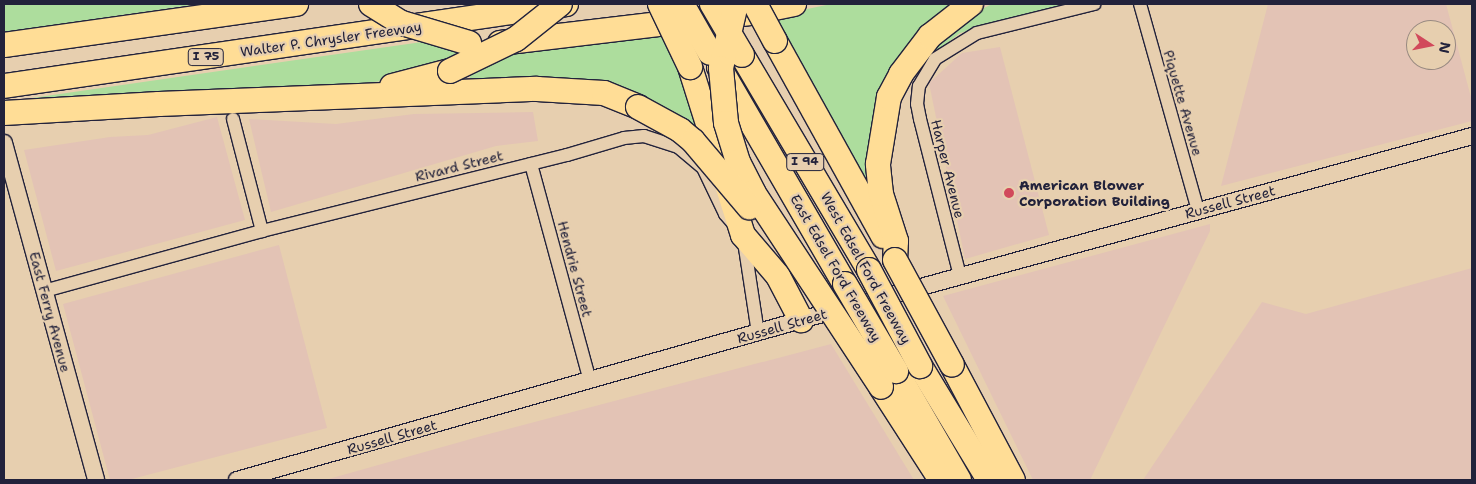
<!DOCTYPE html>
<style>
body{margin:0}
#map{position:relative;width:1476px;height:484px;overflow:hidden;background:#e7cfaf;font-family:"Shantell Sans",sans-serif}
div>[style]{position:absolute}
.built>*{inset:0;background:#e3c3b5}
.green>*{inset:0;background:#addd9d}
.roads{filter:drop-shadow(1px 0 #22223b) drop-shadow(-1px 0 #22223b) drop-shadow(0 1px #22223b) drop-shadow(0 -1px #22223b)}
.minor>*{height:12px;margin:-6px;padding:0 6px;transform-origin:6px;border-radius:6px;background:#e7cfaf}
.tertiary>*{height:16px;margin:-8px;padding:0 8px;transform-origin:8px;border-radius:8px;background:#e7cfaf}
.motorway>*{height:24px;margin:-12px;padding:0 12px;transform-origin:12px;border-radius:12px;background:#ffdd96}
.bridges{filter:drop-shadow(1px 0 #22223b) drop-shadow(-1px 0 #22223b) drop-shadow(0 1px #22223b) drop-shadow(0 -1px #22223b)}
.motorway-bridge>*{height:24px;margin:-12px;padding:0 12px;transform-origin:12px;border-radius:12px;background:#ffdd96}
.dots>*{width:14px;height:14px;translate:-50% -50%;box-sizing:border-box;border:2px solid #e7cfaf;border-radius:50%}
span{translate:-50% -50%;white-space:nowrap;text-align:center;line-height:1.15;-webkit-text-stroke:4.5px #e7cfaf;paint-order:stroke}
.shield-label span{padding:1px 4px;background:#e7cfaf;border:1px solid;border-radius:4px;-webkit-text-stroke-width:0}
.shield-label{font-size:12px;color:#22223b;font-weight:700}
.street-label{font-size:14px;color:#22223b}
.poi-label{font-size:14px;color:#22223b;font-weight:700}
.left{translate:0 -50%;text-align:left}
.frame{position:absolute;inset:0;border:5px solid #22223b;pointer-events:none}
.north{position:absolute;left:1406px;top:20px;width:50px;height:50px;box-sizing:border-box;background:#e7cfaf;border:1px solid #988a81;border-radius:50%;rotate:101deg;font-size:14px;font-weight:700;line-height:20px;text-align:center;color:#22223b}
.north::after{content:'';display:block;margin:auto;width:18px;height:22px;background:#d1495b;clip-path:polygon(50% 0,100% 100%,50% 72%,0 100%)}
</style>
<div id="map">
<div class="built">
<i style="clip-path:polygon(evenodd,1268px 4px,1446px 4px,1472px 101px,1472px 121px,1221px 186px,1268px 4px,1416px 30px,1446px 30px,1446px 60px,1416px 60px,1416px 30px)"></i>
<i style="clip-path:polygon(1000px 47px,1049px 235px,965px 259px,929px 83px,962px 53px)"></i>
<i style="clip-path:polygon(533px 112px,538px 141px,496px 146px,271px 212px,249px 119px,336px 124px,414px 114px)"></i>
<i style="clip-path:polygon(217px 117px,245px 220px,56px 271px,24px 150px,110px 137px,148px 135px)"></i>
<i style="clip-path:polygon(1210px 224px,1210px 231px,1090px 480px,1033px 480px,943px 296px)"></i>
<i style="clip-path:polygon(279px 245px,327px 428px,128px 480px,110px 480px,63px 304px)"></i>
<i style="clip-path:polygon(1472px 268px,1472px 480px,1143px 480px,1262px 302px,1306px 314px)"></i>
<i style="clip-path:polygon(831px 344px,914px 480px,325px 480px,485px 435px)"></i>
</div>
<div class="green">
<i style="clip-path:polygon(4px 4px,199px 4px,4px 32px)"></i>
<i style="clip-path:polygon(831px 4px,958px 4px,911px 50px,869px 190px,774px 16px)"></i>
<i style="clip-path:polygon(992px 4px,1068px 4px,960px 33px,921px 64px,934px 47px,970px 15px)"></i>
<i style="clip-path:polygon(663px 32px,707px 137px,651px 105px,470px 84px,470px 70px,342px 86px,11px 101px,422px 42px,479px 54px,522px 52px)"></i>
</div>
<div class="roads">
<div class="minor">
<i style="left:1140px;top:4px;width:215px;rotate:74.3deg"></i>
<i style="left:233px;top:119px;width:116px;rotate:75.5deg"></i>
<i style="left:531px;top:164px;width:225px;rotate:74.8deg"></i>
<i style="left:960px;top:276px;width:162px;rotate:-104.3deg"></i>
<i style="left:920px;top:119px;width:15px;rotate:-101deg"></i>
<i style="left:917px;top:104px;width:18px;rotate:-84deg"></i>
<i style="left:919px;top:86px;width:31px;rotate:-59deg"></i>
<i style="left:935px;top:59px;width:49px;rotate:-31.8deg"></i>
<i style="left:977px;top:33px;width:121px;rotate:-13.9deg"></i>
<i style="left:44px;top:291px;width:226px;rotate:-15.4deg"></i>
<i style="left:262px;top:231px;width:314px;rotate:-14deg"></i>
<i style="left:567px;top:155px;width:59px;rotate:-16.6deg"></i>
<i style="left:624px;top:138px;width:20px;rotate:-6deg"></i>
<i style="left:644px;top:136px;width:36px;rotate:18deg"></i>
<i style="left:678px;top:147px;width:33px;rotate:40deg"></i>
<i style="left:703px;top:168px;width:51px;rotate:64.4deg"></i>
<i style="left:725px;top:214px;width:28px;rotate:49deg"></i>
<i style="left:743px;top:235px;width:99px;rotate:81.3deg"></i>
</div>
<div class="tertiary">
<i style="left:4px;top:143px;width:349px;rotate:74.7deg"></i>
<i style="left:237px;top:480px;width:601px;rotate:-15.84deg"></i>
<i style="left:815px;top:316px;width:681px;rotate:-15.32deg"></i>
</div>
<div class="motorway">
<i style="left:775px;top:41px;width:223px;rotate:61deg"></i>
<i style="left:500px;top:43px;width:252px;rotate:-6.8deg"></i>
<i style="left:750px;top:13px;width:45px;rotate:-11.6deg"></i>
<i style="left:4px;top:45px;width:295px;rotate:-8deg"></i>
<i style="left:742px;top:55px;width:250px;rotate:59.4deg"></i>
<i style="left:690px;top:67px;width:176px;rotate:72.5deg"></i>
<i style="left:743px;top:235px;width:54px;rotate:49.5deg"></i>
<i style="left:778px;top:276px;width:50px;rotate:62.4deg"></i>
<i style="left:719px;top:67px;width:251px;rotate:59.9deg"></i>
<i style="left:4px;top:86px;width:568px;rotate:-8.3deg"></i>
<i style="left:392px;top:86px;width:60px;rotate:-14.5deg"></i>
<i style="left:4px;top:113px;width:155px;rotate:-3.3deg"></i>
<i style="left:159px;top:104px;width:378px;rotate:-2.3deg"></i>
<i style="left:537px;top:89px;width:67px;rotate:3.4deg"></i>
<i style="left:604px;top:93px;width:37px;rotate:22deg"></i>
<i style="left:895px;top:260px;width:19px;rotate:-87deg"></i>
<i style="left:896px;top:241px;width:49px;rotate:-107.7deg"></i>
<i style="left:881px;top:194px;width:30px;rotate:-96deg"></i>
<i style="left:878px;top:164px;width:68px;rotate:-80.7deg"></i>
<i style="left:889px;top:97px;width:26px;rotate:-62deg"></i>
<i style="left:901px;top:74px;width:48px;rotate:-52.7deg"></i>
<i style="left:930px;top:36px;width:52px;rotate:-38deg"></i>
<i style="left:952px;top:365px;width:130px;rotate:62.1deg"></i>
<i style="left:920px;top:366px;width:133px;rotate:58.8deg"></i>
<i style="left:896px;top:371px;width:126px;rotate:60deg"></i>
<i style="left:881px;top:387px;width:111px;rotate:57.2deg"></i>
</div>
</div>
<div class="bridges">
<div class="motorway-bridge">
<i style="left:371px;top:4px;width:36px;rotate:32deg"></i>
<i style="left:402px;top:23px;width:70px;rotate:16.6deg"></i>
<i style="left:660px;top:4px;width:70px;rotate:64.5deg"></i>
<i style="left:682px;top:4px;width:56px;rotate:60.3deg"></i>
<i style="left:712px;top:4px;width:59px;rotate:59.5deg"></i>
<i style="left:736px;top:4px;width:66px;rotate:103.2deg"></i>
<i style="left:721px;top:68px;width:55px;rotate:84.8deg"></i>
<i style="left:726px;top:123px;width:41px;rotate:72.9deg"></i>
<i style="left:738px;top:162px;width:34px;rotate:63deg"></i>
<i style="left:753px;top:192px;width:233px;rotate:56.7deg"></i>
<i style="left:755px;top:4px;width:42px;rotate:61.6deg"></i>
<i style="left:450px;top:71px;width:73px;rotate:-25.9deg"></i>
<i style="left:516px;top:39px;width:56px;rotate:-38.5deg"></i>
<i style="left:638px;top:107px;width:48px;rotate:28.7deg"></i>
<i style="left:680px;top:130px;width:17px;rotate:40deg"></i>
<i style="left:693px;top:141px;width:87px;rotate:49.7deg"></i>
<i style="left:895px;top:260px;width:119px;rotate:61.5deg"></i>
<i style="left:869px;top:270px;width:109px;rotate:62deg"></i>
<i style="left:845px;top:284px;width:101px;rotate:59.6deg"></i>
</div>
</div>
<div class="dots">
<i style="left:1009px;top:193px;background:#d1495b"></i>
</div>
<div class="shield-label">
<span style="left:206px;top:57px">I 75</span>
<span style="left:805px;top:162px">I 94</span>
</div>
<div class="street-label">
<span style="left:331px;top:39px;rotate:-8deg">Walter P. Chrysler Freeway</span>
<span style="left:1183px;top:103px;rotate:74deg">Piquette Avenue</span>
<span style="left:459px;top:166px;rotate:-14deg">Rivard Street</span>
<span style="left:948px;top:169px;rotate:76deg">Harper Avenue</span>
<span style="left:1230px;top:202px;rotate:-15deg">Russell Street</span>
<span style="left:836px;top:268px;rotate:60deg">East Edsel Ford Freeway</span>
<span style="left:866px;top:268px;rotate:61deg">West Edsel Ford Freeway</span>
<span style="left:575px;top:269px;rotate:75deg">Hendrie Street</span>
<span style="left:50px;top:312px;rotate:75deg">East Ferry Avenue</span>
<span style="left:782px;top:326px;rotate:-16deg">Russell Street</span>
<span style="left:392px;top:437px;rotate:-16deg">Russell Street</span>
</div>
<div class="poi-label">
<span class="left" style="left:1019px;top:193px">American Blower<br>Corporation Building</span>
</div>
<div class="frame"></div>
<div class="north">N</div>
</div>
